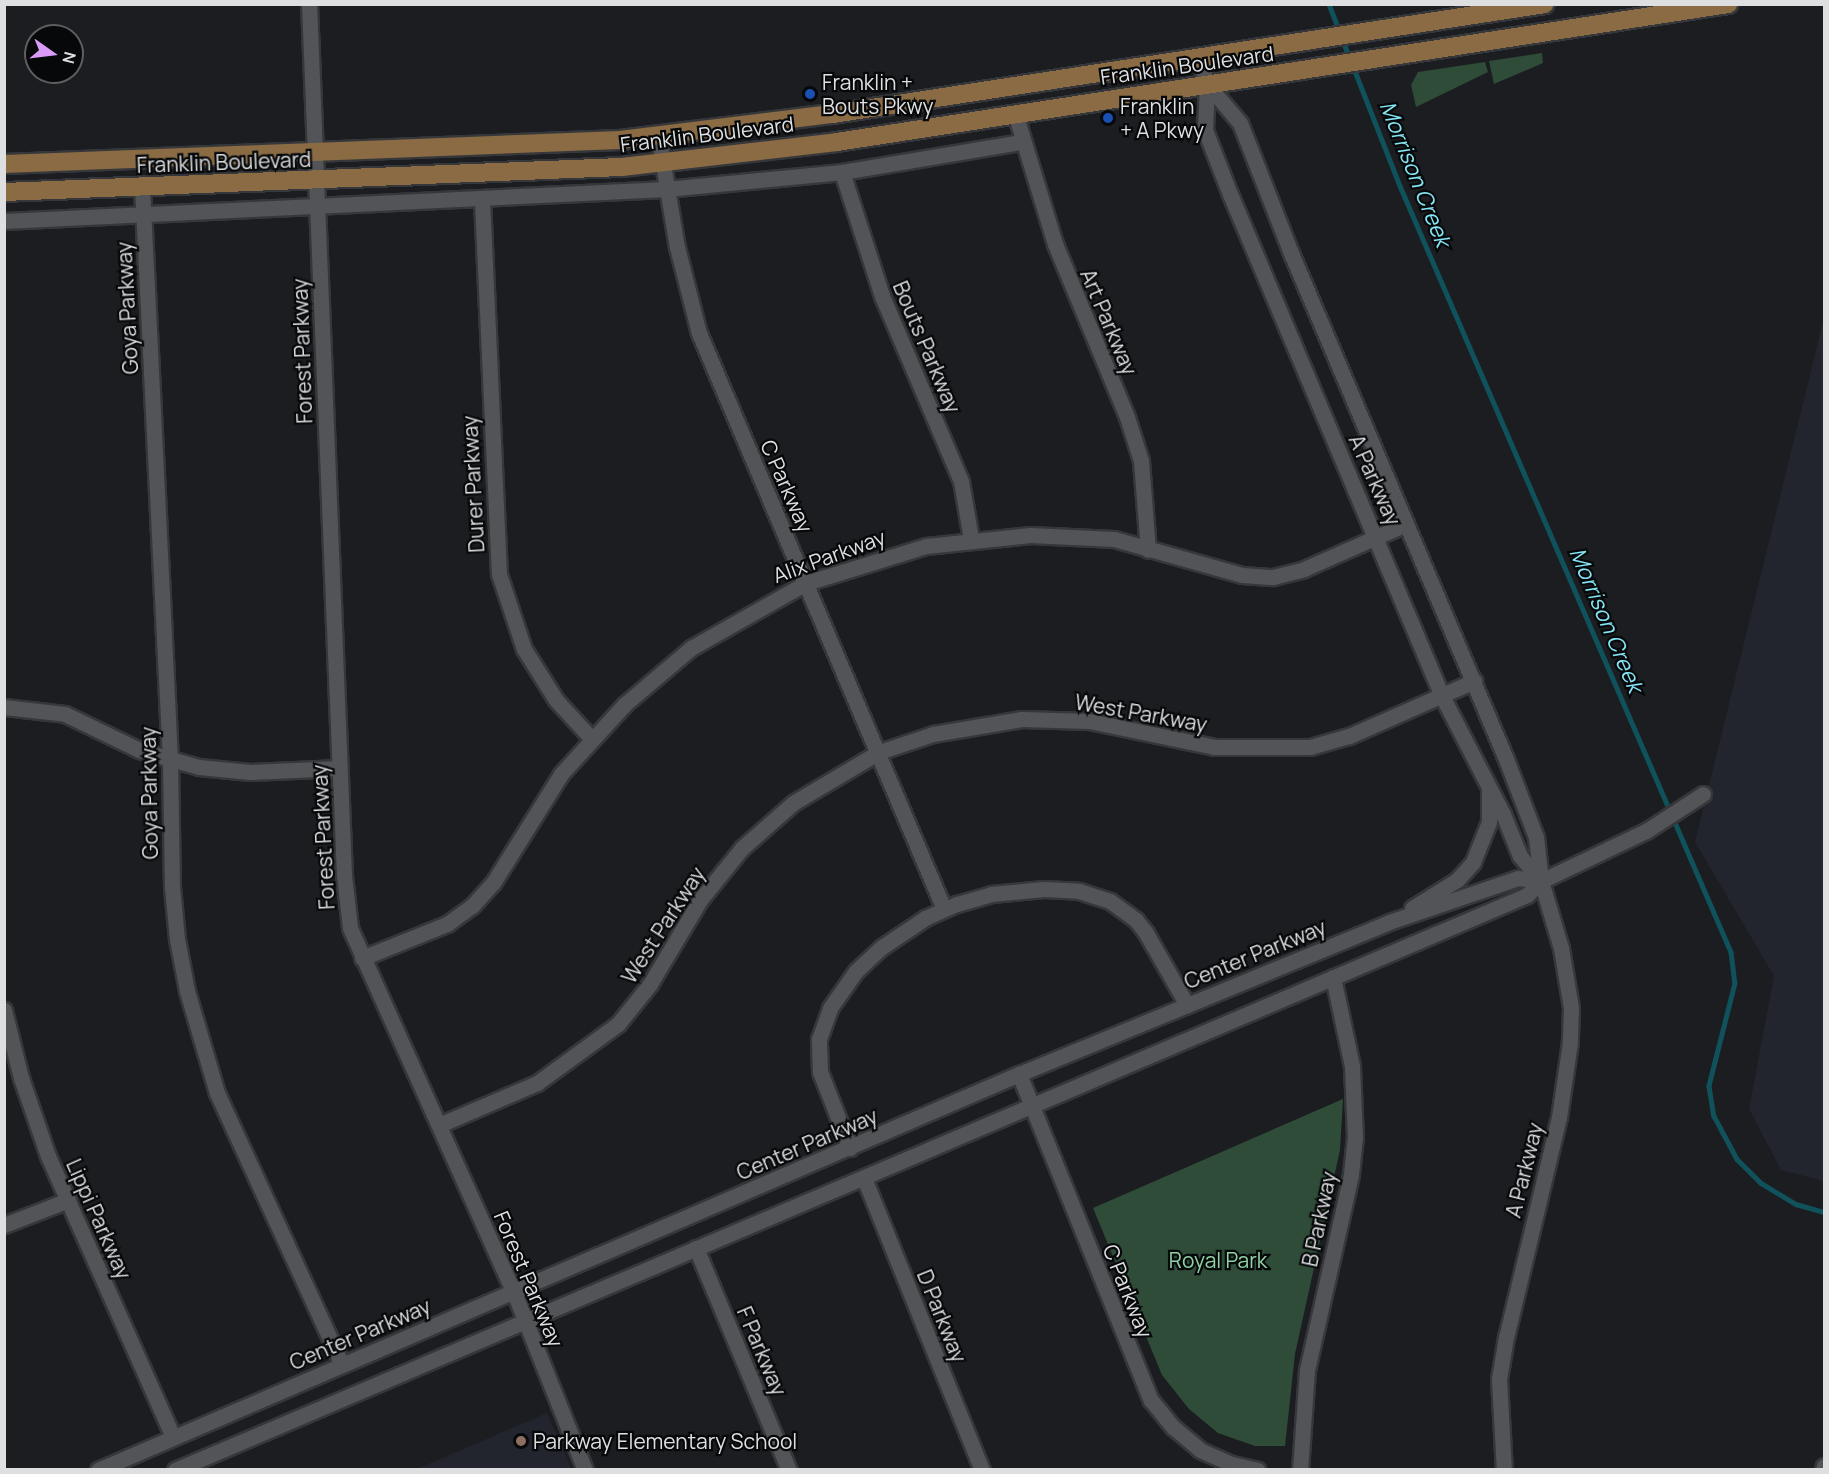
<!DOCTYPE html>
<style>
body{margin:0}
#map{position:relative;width:1829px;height:1474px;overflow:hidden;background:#1c1d21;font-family:Manrope,sans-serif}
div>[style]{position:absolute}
.built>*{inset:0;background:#22252e}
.green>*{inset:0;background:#2e4c38}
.stream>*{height:4.5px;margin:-2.25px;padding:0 2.25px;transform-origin:2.25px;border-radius:2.25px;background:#10525c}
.roads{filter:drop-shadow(2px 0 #36373a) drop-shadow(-2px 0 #36373a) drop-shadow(0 2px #36373a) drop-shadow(0 -2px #36373a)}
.minor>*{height:15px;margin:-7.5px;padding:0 7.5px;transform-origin:7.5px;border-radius:7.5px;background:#535458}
.major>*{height:18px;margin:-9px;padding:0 9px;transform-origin:9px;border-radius:9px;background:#8a6b44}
.dots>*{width:16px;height:16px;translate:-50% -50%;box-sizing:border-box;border:3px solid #070809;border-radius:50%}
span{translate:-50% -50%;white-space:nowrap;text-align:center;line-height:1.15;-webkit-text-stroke:4.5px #070809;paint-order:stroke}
.street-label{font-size:21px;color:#dedfe1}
.poi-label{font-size:21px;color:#dedfe1}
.left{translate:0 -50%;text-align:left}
.park-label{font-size:21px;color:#8fd2a4}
.water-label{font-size:22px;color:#85e5f6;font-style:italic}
.frame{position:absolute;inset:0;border:6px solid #dedfe1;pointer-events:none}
.north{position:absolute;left:24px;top:24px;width:60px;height:60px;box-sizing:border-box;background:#070809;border:2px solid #5d5e5f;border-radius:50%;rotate:104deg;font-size:16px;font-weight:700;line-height:24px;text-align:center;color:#dedfe1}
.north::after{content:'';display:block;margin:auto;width:21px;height:27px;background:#da9af7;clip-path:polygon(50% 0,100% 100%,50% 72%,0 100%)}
</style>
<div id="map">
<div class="built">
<i style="clip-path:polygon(1824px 318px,1824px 1181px,1781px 1170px,1749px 1109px,1774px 976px,1695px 842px)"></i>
<i style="clip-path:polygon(547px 1413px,572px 1469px,417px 1469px)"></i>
</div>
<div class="green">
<i style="clip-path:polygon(1542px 53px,1543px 63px,1494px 84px,1489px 61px)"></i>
<i style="clip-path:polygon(1485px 62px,1488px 72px,1416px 107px,1411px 85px,1418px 72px)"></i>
<i style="clip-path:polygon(1343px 1099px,1340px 1150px,1295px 1354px,1285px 1446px,1255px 1446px,1218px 1433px,1189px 1409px,1162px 1375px,1093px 1208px)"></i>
</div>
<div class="stream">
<i style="left:1329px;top:4px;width:28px;rotate:69deg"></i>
<i style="left:1343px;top:41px;width:18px;rotate:68deg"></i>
<i style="left:1353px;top:66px;width:129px;rotate:68.6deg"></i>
<i style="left:1400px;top:186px;width:834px;rotate:66.63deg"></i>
<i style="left:1731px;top:952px;width:31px;rotate:83deg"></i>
<i style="left:1735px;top:983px;width:106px;rotate:104.2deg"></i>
<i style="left:1709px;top:1086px;width:30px;rotate:81deg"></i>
<i style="left:1714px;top:1116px;width:49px;rotate:61.9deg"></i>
<i style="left:1737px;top:1159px;width:34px;rotate:45deg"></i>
<i style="left:1761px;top:1183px;width:41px;rotate:31deg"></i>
<i style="left:1796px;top:1204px;width:29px;rotate:16deg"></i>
</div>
<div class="roads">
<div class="minor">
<i style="left:309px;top:4px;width:872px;rotate:87.7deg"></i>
<i style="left:344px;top:875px;width:53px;rotate:83.5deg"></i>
<i style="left:350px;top:928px;width:397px;rotate:65.8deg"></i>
<i style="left:513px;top:1290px;width:194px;rotate:68.2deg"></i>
<i style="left:1199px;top:58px;width:27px;rotate:73deg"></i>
<i style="left:1207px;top:84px;width:46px;rotate:92.5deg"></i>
<i style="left:1205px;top:130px;width:69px;rotate:68.7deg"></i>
<i style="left:1230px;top:194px;width:545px;rotate:67.11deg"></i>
<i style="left:1442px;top:696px;width:133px;rotate:62.7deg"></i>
<i style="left:1503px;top:814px;width:45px;rotate:68deg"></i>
<i style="left:1520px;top:856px;width:33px;rotate:50deg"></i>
<i style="left:1207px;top:84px;width:51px;rotate:49.8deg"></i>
<i style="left:1240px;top:123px;width:140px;rotate:68.6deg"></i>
<i style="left:1291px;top:253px;width:550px;rotate:66.98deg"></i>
<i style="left:1506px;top:759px;width:84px;rotate:69deg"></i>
<i style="left:1536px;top:837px;width:44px;rotate:83.5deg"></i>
<i style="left:1541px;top:881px;width:70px;rotate:73.4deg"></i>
<i style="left:1561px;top:948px;width:61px;rotate:80.5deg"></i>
<i style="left:1571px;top:1008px;width:34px;rotate:92deg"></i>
<i style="left:1570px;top:1042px;width:76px;rotate:98.3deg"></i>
<i style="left:1559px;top:1117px;width:226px;rotate:103.5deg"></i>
<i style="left:1506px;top:1337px;width:43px;rotate:99.5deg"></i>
<i style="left:1499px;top:1379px;width:91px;rotate:86.9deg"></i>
<i style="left:1015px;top:113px;width:137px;rotate:73deg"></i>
<i style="left:1055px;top:244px;width:187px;rotate:67.4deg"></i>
<i style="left:1127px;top:417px;width:46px;rotate:72.3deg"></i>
<i style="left:1141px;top:461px;width:89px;rotate:85.5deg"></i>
<i style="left:658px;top:134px;width:115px;rotate:80.5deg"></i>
<i style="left:677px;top:247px;width:89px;rotate:75.7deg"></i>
<i style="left:699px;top:333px;width:626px;rotate:66.96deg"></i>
<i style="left:842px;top:172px;width:130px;rotate:72.1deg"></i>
<i style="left:882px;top:296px;width:201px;rotate:66.9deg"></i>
<i style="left:961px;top:481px;width:59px;rotate:80.2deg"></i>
<i style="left:142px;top:187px;width:574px;rotate:87.2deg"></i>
<i style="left:170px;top:760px;width:127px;rotate:89.1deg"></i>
<i style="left:172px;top:887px;width:52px;rotate:84.5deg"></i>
<i style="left:177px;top:939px;width:53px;rotate:79.1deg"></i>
<i style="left:187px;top:991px;width:106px;rotate:73.6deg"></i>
<i style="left:217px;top:1093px;width:299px;rotate:65.3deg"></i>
<i style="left:482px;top:200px;width:374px;rotate:87.4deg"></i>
<i style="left:499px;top:574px;width:79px;rotate:71.6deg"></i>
<i style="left:524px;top:649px;width:60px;rotate:57.9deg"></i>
<i style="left:556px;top:700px;width:52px;rotate:47.4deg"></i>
<i style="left:4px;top:221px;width:663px;rotate:-2.77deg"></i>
<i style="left:666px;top:189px;width:177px;rotate:-5.5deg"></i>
<i style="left:842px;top:172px;width:182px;rotate:-9.5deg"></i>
<i style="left:4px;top:707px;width:61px;rotate:6.5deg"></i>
<i style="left:65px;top:714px;width:82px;rotate:25.9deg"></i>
<i style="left:139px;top:750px;width:62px;rotate:15.8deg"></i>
<i style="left:199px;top:767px;width:51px;rotate:5.6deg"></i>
<i style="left:250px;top:772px;width:89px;rotate:-2.6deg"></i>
<i style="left:1412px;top:908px;width:53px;rotate:-31.9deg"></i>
<i style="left:1457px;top:880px;width:24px;rotate:-48deg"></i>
<i style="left:1473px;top:862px;width:43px;rotate:-68.2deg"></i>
<i style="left:1489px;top:822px;width:33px;rotate:-90deg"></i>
<i style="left:362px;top:958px;width:92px;rotate:-21.8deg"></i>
<i style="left:447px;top:924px;width:31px;rotate:-36deg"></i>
<i style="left:472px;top:906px;width:31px;rotate:-48deg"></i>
<i style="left:493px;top:883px;width:128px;rotate:-58deg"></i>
<i style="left:561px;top:774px;width:95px;rotate:-47.6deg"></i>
<i style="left:625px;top:704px;width:87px;rotate:-40.3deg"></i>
<i style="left:691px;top:648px;width:132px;rotate:-29.5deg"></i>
<i style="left:806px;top:583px;width:126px;rotate:-17.1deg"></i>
<i style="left:926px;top:546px;width:105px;rotate:-6deg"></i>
<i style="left:1030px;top:535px;width:84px;rotate:2.7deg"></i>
<i style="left:1114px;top:539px;width:133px;rotate:15.7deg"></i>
<i style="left:1242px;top:575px;width:31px;rotate:4deg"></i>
<i style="left:1273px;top:577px;width:32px;rotate:-14deg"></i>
<i style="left:1304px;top:569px;width:111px;rotate:-23.8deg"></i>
<i style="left:4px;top:1010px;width:70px;rotate:76deg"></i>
<i style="left:21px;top:1078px;width:83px;rotate:70.9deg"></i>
<i style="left:48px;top:1156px;width:308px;rotate:66deg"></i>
<i style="left:1019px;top:1074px;width:352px;rotate:68deg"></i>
<i style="left:1151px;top:1400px;width:35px;rotate:51deg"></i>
<i style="left:1173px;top:1427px;width:35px;rotate:40deg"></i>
<i style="left:1200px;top:1450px;width:35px;rotate:24deg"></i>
<i style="left:1232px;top:1464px;width:26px;rotate:13deg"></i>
<i style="left:439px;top:1125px;width:107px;rotate:-23.2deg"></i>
<i style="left:537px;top:1083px;width:100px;rotate:-36.1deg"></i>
<i style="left:618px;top:1024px;width:51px;rotate:-51.3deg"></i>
<i style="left:650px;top:984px;width:98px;rotate:-59.2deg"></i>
<i style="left:700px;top:900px;width:67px;rotate:-51.1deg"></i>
<i style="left:742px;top:848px;width:68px;rotate:-41.4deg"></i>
<i style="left:793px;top:803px;width:100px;rotate:-30.7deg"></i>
<i style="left:879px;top:752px;width:57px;rotate:-18.4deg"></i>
<i style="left:933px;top:734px;width:90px;rotate:-9.6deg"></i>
<i style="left:1022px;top:719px;width:67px;rotate:1.7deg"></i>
<i style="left:1089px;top:721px;width:128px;rotate:11.7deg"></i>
<i style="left:1214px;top:747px;width:96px"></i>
<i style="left:1310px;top:747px;width:41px;rotate:-15.8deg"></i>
<i style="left:1349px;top:736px;width:137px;rotate:-23.7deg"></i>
<i style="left:850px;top:1148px;width:82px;rotate:-111.5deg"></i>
<i style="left:820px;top:1072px;width:33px;rotate:-92deg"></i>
<i style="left:819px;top:1039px;width:33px;rotate:-70deg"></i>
<i style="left:830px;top:1008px;width:45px;rotate:-54.9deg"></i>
<i style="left:856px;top:971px;width:35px;rotate:-43deg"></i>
<i style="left:882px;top:947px;width:52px;rotate:-34deg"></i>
<i style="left:925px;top:918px;width:35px;rotate:-24deg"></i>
<i style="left:957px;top:904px;width:35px;rotate:-16deg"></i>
<i style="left:991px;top:894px;width:53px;rotate:-5.4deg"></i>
<i style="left:1044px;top:889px;width:35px;rotate:3deg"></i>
<i style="left:1079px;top:891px;width:33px;rotate:18deg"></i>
<i style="left:1110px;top:901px;width:32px;rotate:36deg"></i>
<i style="left:1136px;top:920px;width:16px;rotate:52deg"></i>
<i style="left:1146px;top:933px;width:83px;rotate:60.3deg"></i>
<i style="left:864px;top:1178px;width:315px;rotate:68deg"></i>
<i style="left:4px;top:1225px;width:69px;rotate:-21.3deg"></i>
<i style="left:696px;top:1248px;width:241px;rotate:67.3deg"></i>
<i style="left:98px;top:1470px;width:1003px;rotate:-23.27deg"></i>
<i style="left:1019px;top:1074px;width:400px;rotate:-22.3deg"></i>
<i style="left:1389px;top:922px;width:136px;rotate:-18.8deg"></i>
<i style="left:1518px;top:878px;width:23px;rotate:7deg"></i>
<i style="left:175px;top:1470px;width:1469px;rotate:-23.04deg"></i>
<i style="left:1527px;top:895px;width:20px;rotate:-45deg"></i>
<i style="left:1541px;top:881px;width:116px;rotate:-25.5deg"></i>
<i style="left:1646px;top:831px;width:68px;rotate:-33deg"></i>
<i style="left:1300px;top:1470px;width:100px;rotate:-86deg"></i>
<i style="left:1307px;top:1370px;width:201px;rotate:-77.3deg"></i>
<i style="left:1351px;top:1174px;width:36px;rotate:-84deg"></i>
<i style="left:1355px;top:1138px;width:72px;rotate:-92.4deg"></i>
<i style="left:1352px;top:1066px;width:91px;rotate:-102.1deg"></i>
<i style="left:1823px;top:1470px;width:4px;rotate:-76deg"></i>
</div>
<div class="major">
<i style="left:4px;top:164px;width:616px;rotate:-2.23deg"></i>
<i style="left:620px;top:140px;width:215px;rotate:-7deg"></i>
<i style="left:833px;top:114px;width:720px;rotate:-8.78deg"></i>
<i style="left:4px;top:192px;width:619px;rotate:-2.32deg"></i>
<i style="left:622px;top:167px;width:216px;rotate:-6.6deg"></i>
<i style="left:837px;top:142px;width:902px;rotate:-8.8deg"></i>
</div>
</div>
<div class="dots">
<i style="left:810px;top:94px;background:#1a4fb4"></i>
<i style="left:1108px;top:118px;background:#1a4fb4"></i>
<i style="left:521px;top:1441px;background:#8d6e63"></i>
</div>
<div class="street-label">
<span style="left:1187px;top:65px;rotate:-8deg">Franklin Boulevard</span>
<span style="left:707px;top:134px;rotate:-7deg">Franklin Boulevard</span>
<span style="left:224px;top:162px;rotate:-2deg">Franklin Boulevard</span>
<span style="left:127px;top:308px;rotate:-93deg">Goya Parkway</span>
<span style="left:1109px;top:322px;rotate:67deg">Art Parkway</span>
<span style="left:927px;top:347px;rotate:67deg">Bouts Parkway</span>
<span style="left:302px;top:351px;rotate:-92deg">Forest Parkway</span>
<span style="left:1375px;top:480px;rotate:66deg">A Parkway</span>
<span style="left:473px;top:484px;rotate:-93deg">Durer Parkway</span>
<span style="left:787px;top:486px;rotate:66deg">C Parkway</span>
<span style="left:829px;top:556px;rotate:-20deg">Alix Parkway</span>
<span style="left:1141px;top:713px;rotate:10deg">West Parkway</span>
<span style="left:149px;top:793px;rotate:-91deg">Goya Parkway</span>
<span style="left:323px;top:837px;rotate:-93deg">Forest Parkway</span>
<span style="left:663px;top:925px;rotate:-57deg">West Parkway</span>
<span style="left:1255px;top:954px;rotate:-22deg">Center Parkway</span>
<span style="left:807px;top:1144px;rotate:-23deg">Center Parkway</span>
<span style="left:1524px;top:1170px;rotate:-76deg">A Parkway</span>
<span style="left:99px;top:1219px;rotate:66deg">Lippi Parkway</span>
<span style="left:1319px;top:1219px;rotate:-78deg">B Parkway</span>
<span style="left:529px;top:1279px;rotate:67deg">Forest Parkway</span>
<span style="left:1128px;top:1291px;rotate:68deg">C Parkway</span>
<span style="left:942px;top:1316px;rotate:68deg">D Parkway</span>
<span style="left:360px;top:1334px;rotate:-23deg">Center Parkway</span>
<span style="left:762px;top:1351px;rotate:67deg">F Parkway</span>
</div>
<div class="poi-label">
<span class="left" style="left:822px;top:94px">Franklin +<br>Bouts Pkwy</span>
<span class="left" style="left:1120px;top:118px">Franklin<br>+ A Pkwy</span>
<span class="left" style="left:533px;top:1441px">Parkway Elementary School</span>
</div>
<div class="park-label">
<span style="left:1218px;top:1260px">Royal Park</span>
</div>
<div class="water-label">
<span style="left:1415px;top:174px;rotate:68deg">Morrison Creek</span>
<span style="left:1606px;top:620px;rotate:67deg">Morrison Creek</span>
</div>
<div class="frame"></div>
<div class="north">N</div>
</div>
